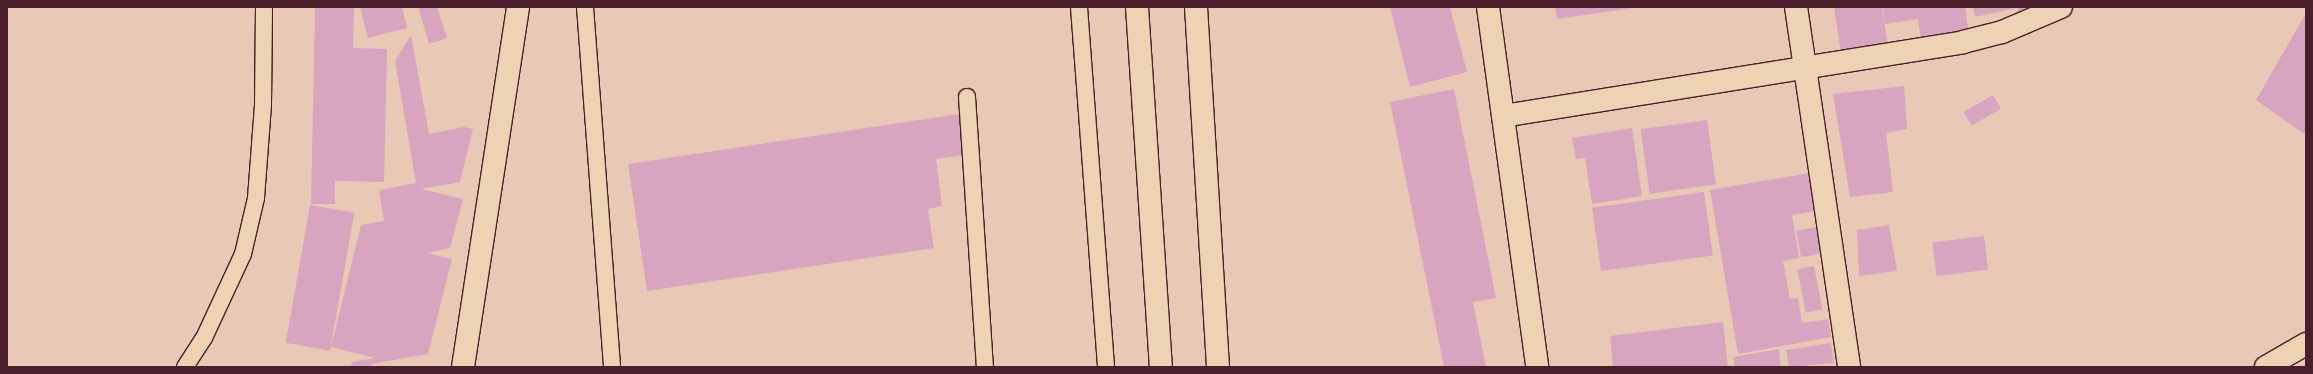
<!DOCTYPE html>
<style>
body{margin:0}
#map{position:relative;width:2313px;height:374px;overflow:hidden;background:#e9c9b6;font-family:"Architects Daughter",sans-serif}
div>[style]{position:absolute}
.building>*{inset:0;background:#d8a5c0;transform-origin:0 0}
.roads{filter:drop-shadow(1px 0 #4a1f2b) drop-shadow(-1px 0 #4a1f2b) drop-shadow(0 1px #4a1f2b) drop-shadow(0 -1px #4a1f2b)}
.service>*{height:16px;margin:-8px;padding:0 8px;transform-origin:8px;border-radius:8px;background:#edd2b4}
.minor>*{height:22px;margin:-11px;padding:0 11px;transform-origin:11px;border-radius:11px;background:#edd2b4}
.secondary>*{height:22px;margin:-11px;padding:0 11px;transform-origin:11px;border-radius:11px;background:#edd2b4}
span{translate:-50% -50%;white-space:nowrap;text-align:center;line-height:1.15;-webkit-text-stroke:3px #edd2b4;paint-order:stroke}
.frame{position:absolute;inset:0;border:8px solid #4a1f2b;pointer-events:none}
</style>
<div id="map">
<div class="building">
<i style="clip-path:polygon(315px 7px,354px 8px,353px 48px,387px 49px,384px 182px,335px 181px,335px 204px,311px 204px)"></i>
<i style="clip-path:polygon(360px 7px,402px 7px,407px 28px,368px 38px)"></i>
<i style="clip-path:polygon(418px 7px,437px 7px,447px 38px,429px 44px)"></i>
<i style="clip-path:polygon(1390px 7px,1450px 7px,1467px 72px,1410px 87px)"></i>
<i style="clip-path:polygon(1555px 7px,1633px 7px,1633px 8px,1557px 19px)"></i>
<i style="clip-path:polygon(1834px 7px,1882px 7px,1888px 45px,1841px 53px)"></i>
<i style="clip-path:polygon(1883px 7px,1965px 7px,1969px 34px,1921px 41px,1918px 19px,1885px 24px)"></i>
<i style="clip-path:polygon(1973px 7px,2016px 7px,2016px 8px,1975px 17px)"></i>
<i style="clip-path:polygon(2017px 7px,2051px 7px,2019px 17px)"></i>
<i style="clip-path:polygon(2306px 13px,2306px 130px,2304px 134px,2256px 100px)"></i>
<i style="clip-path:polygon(411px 35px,429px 134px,464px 127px,473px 129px,460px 182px,421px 189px,463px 199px,450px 248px,427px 253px,452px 259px,428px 354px,371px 364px,372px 367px,351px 367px,352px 362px,375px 358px,331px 347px,361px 225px,384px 221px,379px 190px,416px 183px,395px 61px)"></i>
<i style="clip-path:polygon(1904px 86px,1907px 129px,1886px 133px,1893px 192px,1850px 197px,1833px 94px)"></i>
<i style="clip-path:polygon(1454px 89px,1496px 298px,1473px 302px,1486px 367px,1444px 367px,1390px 102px)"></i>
<i style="left:1993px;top:95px;width:16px;height:34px;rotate:60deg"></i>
<i style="clip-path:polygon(959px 114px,965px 155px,936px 159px,942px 206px,928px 209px,934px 248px,647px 291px,628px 164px)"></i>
<i style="left:1707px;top:120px;width:65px;height:67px;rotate:82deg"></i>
<i style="clip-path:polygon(1632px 128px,1642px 196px,1592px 204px,1585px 158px,1576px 159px,1572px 138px)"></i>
<i style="clip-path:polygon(1810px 173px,1816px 211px,1792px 215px,1799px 258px,1783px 261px,1790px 299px,1798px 298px,1802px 323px,1828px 319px,1831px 337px,1738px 354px,1710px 190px)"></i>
<i style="left:1704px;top:192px;width:64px;height:113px;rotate:82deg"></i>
<i style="left:310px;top:205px;width:45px;height:140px;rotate:10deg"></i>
<i style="clip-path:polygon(1889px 225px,1897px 271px,1859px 276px,1857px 230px)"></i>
<i style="left:1817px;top:227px;width:27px;height:21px;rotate:80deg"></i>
<i style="left:1984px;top:236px;width:34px;height:52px;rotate:83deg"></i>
<i style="left:1814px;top:266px;width:44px;height:17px;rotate:79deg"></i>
<i style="clip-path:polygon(1723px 322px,1728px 367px,1613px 367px,1610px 336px)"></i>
<i style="clip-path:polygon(1831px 343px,1834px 363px,1789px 367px,1786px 350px)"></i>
<i style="clip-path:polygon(1779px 349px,1781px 367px,1735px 367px,1733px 357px)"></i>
</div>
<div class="roads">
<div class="service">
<i style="left:585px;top:7px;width:361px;rotate:85.7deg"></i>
<i style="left:1079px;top:7px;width:361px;rotate:85.7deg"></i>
<i style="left:967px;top:97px;width:271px;rotate:86.2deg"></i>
<i style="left:185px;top:367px;width:35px;rotate:-57deg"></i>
<i style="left:204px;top:338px;width:93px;rotate:-65.1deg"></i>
<i style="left:243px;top:254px;width:57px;rotate:-76.9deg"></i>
<i style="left:256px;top:198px;width:94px;rotate:-85.7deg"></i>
<i style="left:263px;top:104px;width:97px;rotate:-89.4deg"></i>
</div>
<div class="minor">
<i style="left:1488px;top:7px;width:363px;rotate:82.2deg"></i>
<i style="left:1796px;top:7px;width:364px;rotate:81.6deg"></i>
<i style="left:1503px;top:116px;width:466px;rotate:-9.1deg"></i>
<i style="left:1963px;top:42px;width:40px;rotate:-14.4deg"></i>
<i style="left:2002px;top:32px;width:64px;rotate:-23deg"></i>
<i style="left:463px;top:367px;width:364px;rotate:-81.3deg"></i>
<i style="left:2266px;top:367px;width:46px;rotate:-29.9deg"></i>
</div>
<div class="secondary">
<i style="left:1137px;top:7px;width:361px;rotate:86.2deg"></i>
<i style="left:1196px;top:7px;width:361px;rotate:86.5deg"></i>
</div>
</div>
<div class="frame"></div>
</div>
